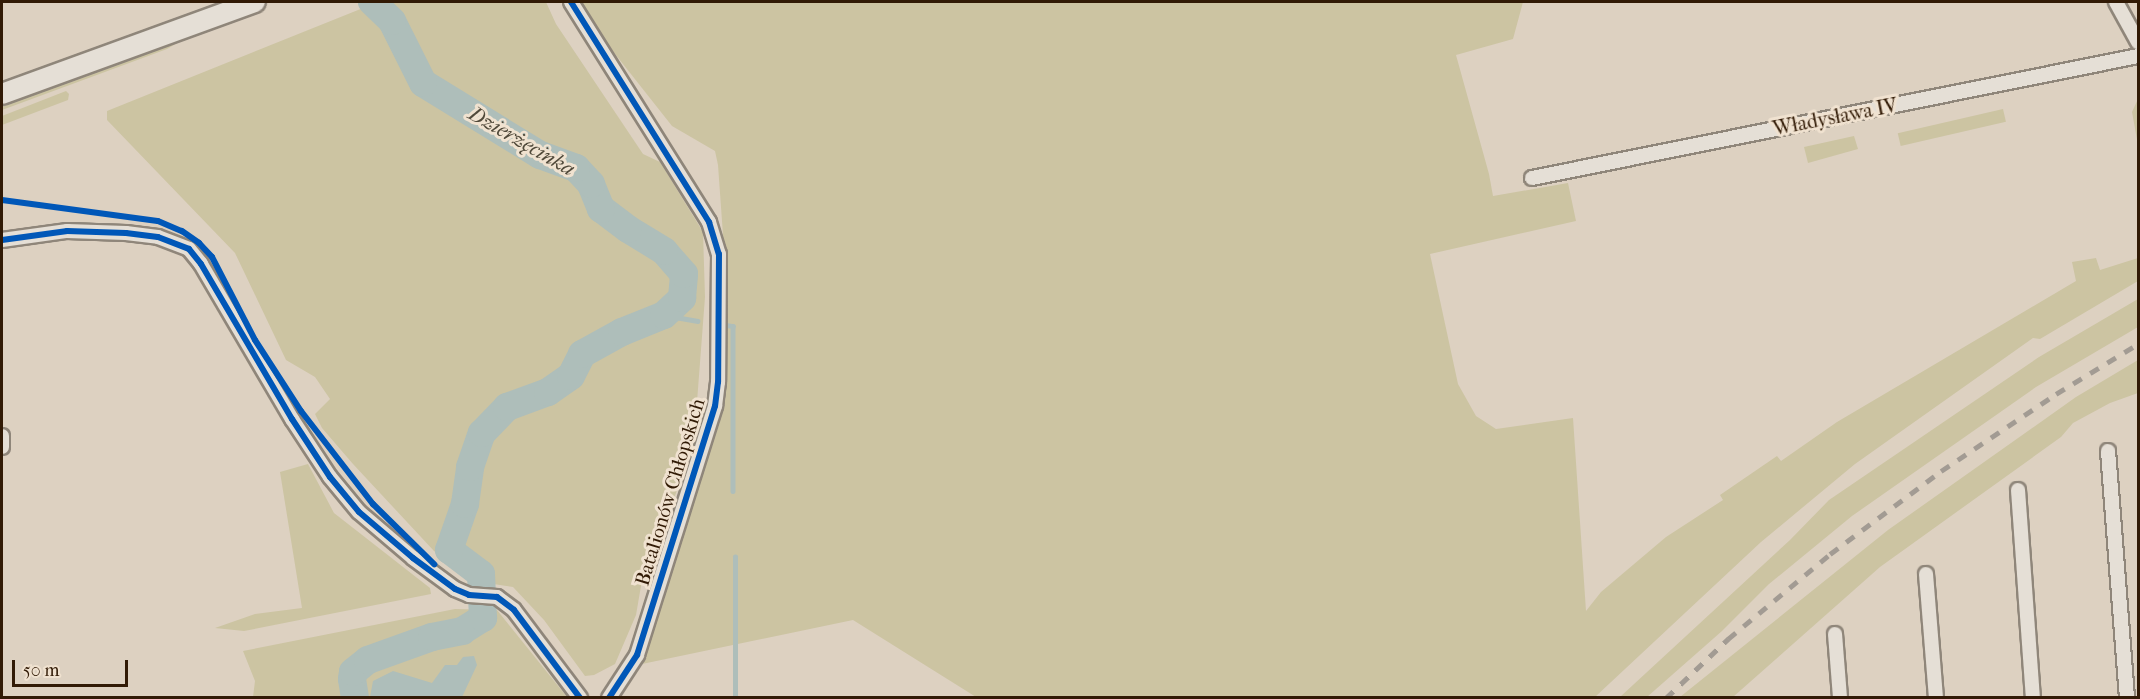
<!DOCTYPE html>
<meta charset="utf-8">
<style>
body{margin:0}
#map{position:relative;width:2140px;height:699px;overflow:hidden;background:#ddd1c1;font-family:"IM FELL French Canon",serif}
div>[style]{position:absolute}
.green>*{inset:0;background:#ccc4a2;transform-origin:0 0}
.water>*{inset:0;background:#aebeba}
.stream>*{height:4.5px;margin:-2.25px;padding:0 2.25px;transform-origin:2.25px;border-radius:2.25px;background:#aebeba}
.river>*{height:28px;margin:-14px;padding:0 14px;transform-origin:14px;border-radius:14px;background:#aebeba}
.roads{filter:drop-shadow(2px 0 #8f867a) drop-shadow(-2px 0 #8f867a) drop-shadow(0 2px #8f867a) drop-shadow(0 -2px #8f867a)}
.street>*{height:14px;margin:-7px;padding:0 7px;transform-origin:7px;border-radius:7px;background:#e5dfd6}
.secondary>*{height:20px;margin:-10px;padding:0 10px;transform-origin:10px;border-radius:10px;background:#e5dfd6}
.rail>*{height:4.5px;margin-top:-2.25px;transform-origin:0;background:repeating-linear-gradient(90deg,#a29b93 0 10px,transparent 0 20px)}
.cycleway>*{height:6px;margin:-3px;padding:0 3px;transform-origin:3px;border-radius:3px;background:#0057b8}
span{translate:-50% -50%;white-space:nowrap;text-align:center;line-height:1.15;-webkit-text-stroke:6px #f0e2d0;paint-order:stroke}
.street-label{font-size:20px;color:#311a05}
.water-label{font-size:21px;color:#50493a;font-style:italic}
.frame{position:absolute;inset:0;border:3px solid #311a05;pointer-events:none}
.scale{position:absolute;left:12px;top:660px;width:116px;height:27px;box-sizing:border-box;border:3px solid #311a05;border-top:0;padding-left:8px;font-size:18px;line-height:21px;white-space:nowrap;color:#311a05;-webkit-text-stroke:4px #f0e2d0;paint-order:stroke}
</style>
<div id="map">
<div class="green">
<i style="clip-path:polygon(378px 2px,546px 2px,556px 24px,643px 154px,660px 162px,703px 232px,705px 297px,696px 415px,676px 493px,641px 586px,636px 615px,615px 664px,594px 675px,585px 676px,544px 620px,513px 587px,473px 581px,434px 551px,353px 464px,322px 428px,315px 414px,330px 399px,315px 377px,286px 360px,235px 253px,107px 120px,107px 111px)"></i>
<i style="clip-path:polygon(574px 2px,1523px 2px,1513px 39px,1456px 55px,1489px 174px,1493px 196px,1568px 183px,1576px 221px,1430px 254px,1458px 384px,1476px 416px,1496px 429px,1573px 418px,1586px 611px,1601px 592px,1666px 537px,1723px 500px,1720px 495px,1777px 456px,1781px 461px,1837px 422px,2076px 281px,2072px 262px,2096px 258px,2100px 270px,2138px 258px,2138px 281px,2040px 339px,2033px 338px,1855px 464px,1761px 542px,1595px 697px,976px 697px,853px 620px,642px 664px,720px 421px,727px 291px,718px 165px,715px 151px,672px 126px)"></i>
<i style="clip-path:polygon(191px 35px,167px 49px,2px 110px,2px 103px)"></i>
<i style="clip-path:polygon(66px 91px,69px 94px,68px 100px,2px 125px,2px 116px)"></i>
<i style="clip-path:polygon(2138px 99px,2138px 145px,2132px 112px)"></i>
<i style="left:2003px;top:109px;width:13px;height:108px;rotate:77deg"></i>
<i style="clip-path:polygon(1854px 136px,1858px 149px,1808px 163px,1804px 147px)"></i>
<i style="clip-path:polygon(2138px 299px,2138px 327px,2036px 387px,1852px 516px,1769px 584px,1722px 631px,1647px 697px,1620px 697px,1790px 540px,1829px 500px,2039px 357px)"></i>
<i style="clip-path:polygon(2138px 360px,2138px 393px,2110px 403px,2073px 423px,2061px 437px,1880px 567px,1733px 697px,1680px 697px,1888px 530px,2076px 397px)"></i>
<i style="clip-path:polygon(308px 464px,334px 513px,430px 588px,431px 594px,244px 631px,215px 628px,255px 614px,302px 608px,280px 472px)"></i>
<i style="clip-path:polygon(455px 609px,497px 610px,567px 697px,253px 697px,255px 681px,243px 651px)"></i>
</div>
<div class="water">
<i style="clip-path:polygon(474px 656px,477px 665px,462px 697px,370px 697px,373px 681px,393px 671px,432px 683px,445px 665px,457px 665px,463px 657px)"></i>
</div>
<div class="stream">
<i style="left:664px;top:315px;width:34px;rotate:10deg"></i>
<i style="left:720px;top:324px;width:13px;rotate:9deg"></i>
<i style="left:733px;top:326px;width:165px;rotate:90deg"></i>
<i style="left:735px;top:698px;width:141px;rotate:-90deg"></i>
</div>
<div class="river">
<i style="left:355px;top:698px;width:19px;rotate:-99deg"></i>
<i style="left:352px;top:679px;width:7px;rotate:-82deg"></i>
<i style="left:353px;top:672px;width:19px;rotate:-39deg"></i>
<i style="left:368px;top:660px;width:68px;rotate:-19.8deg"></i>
<i style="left:432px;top:637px;width:31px;rotate:-11deg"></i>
<i style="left:462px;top:631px;width:25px;rotate:-32deg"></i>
<i style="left:483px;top:618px;width:44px;rotate:-92.6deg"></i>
<i style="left:481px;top:574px;width:40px;rotate:-143deg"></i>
<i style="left:449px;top:550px;width:49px;rotate:-70.8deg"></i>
<i style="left:465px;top:504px;width:37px;rotate:-82deg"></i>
<i style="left:470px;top:467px;width:36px;rotate:-71deg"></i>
<i style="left:482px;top:433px;width:36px;rotate:-46deg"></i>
<i style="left:507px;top:407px;width:44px;rotate:-20.1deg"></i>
<i style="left:548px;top:392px;width:28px;rotate:-35deg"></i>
<i style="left:571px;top:376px;width:25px;rotate:-63deg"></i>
<i style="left:582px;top:354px;width:46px;rotate:-28.8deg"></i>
<i style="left:622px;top:332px;width:45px;rotate:-22deg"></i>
<i style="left:664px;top:315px;width:25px;rotate:-43deg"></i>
<i style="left:682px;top:298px;width:24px;rotate:-85deg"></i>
<i style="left:684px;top:274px;width:30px;rotate:-131deg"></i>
<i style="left:664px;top:251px;width:42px;rotate:-148.6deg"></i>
<i style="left:628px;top:229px;width:34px;rotate:-143deg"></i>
<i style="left:601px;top:209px;width:27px;rotate:-112deg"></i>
<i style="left:591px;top:184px;width:22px;rotate:-133deg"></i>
<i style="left:576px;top:168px;width:38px;rotate:-160deg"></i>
<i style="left:540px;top:155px;width:137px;rotate:-148.4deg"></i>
<i style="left:423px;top:83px;width:69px;rotate:-116.6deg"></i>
<i style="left:392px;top:21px;width:28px;rotate:-136deg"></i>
</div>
<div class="roads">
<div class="street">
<i style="left:571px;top:2px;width:260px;rotate:57.9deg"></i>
<i style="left:709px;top:222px;width:34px;rotate:73deg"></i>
<i style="left:719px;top:254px;width:128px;rotate:90.4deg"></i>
<i style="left:718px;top:382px;width:24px;rotate:97deg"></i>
<i style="left:715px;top:406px;width:261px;rotate:107.4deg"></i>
<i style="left:637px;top:655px;width:51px;rotate:123.1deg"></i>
<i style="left:2116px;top:2px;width:46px;rotate:61.2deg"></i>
<i style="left:1532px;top:178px;width:618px;rotate:-11.38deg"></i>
<i style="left:2px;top:240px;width:66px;rotate:-7.9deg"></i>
<i style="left:67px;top:231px;width:59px;rotate:1.9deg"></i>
<i style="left:126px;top:233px;width:32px;rotate:7deg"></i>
<i style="left:158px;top:237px;width:33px;rotate:21deg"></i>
<i style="left:189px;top:249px;width:19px;rotate:51deg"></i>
<i style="left:201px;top:264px;width:180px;rotate:59.6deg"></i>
<i style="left:292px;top:419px;width:69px;rotate:56.8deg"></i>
<i style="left:330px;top:477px;width:45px;rotate:50.4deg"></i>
<i style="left:359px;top:512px;width:71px;rotate:40.4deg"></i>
<i style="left:413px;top:558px;width:52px;rotate:36.4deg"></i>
<i style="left:455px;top:589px;width:15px;rotate:23deg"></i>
<i style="left:469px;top:595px;width:28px;rotate:4deg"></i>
<i style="left:497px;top:597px;width:21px;rotate:37deg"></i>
<i style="left:514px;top:610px;width:110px;rotate:53.1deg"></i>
<i style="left:2px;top:436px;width:11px;rotate:90deg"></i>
<i style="left:2108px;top:451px;width:248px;rotate:85.6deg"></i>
<i style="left:2018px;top:490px;width:209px;rotate:85.9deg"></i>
<i style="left:1926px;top:574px;width:124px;rotate:85.4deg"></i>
<i style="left:1835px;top:634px;width:64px;rotate:85.5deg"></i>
</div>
<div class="secondary">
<i style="left:2px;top:94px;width:269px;rotate:-20deg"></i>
</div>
</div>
<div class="rail">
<i style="left:1666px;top:698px;width:86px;rotate:-43.6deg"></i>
<i style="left:1728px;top:639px;width:133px;rotate:-39.8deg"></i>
<i style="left:1830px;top:554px;width:139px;rotate:-36.8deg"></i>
<i style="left:1941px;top:471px;width:138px;rotate:-33.8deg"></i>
<i style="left:2056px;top:394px;width:96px;rotate:-31.4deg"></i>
</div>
<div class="cycleway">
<i style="left:571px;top:2px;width:260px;rotate:57.9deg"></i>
<i style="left:709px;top:222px;width:34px;rotate:73deg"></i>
<i style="left:719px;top:254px;width:128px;rotate:90.4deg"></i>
<i style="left:718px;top:382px;width:24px;rotate:97deg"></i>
<i style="left:715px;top:406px;width:261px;rotate:107.4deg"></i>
<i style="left:637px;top:655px;width:51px;rotate:123.1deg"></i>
<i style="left:2px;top:200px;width:157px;rotate:7.7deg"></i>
<i style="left:158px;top:221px;width:26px;rotate:23deg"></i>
<i style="left:182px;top:231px;width:21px;rotate:35deg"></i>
<i style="left:199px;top:243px;width:19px;rotate:47deg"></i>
<i style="left:212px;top:257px;width:93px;rotate:62.6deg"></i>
<i style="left:255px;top:340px;width:85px;rotate:57.1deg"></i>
<i style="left:301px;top:411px;width:118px;rotate:52.3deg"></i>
<i style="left:373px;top:504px;width:86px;rotate:44.5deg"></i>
<i style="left:2px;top:240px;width:66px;rotate:-7.9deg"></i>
<i style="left:67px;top:231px;width:59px;rotate:1.9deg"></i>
<i style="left:126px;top:233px;width:32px;rotate:7deg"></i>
<i style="left:158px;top:237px;width:33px;rotate:21deg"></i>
<i style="left:189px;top:249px;width:19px;rotate:51deg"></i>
<i style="left:201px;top:264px;width:180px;rotate:59.6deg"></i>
<i style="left:292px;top:419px;width:69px;rotate:56.8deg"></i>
<i style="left:330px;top:477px;width:45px;rotate:50.4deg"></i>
<i style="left:359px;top:512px;width:71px;rotate:40.4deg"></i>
<i style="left:413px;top:558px;width:52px;rotate:36.4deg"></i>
<i style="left:455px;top:589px;width:15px;rotate:23deg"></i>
<i style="left:469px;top:595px;width:28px;rotate:4deg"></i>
<i style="left:497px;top:597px;width:21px;rotate:37deg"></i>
<i style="left:514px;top:610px;width:110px;rotate:53.1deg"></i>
</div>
<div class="street-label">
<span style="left:1835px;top:117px;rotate:-11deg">Władysława IV</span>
<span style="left:670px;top:492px;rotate:-73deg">Batalionów Chłopskich</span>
</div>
<div class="water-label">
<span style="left:522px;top:141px;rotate:30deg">Dzierżęcinka</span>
</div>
<div class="frame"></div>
<div class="scale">50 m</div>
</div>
